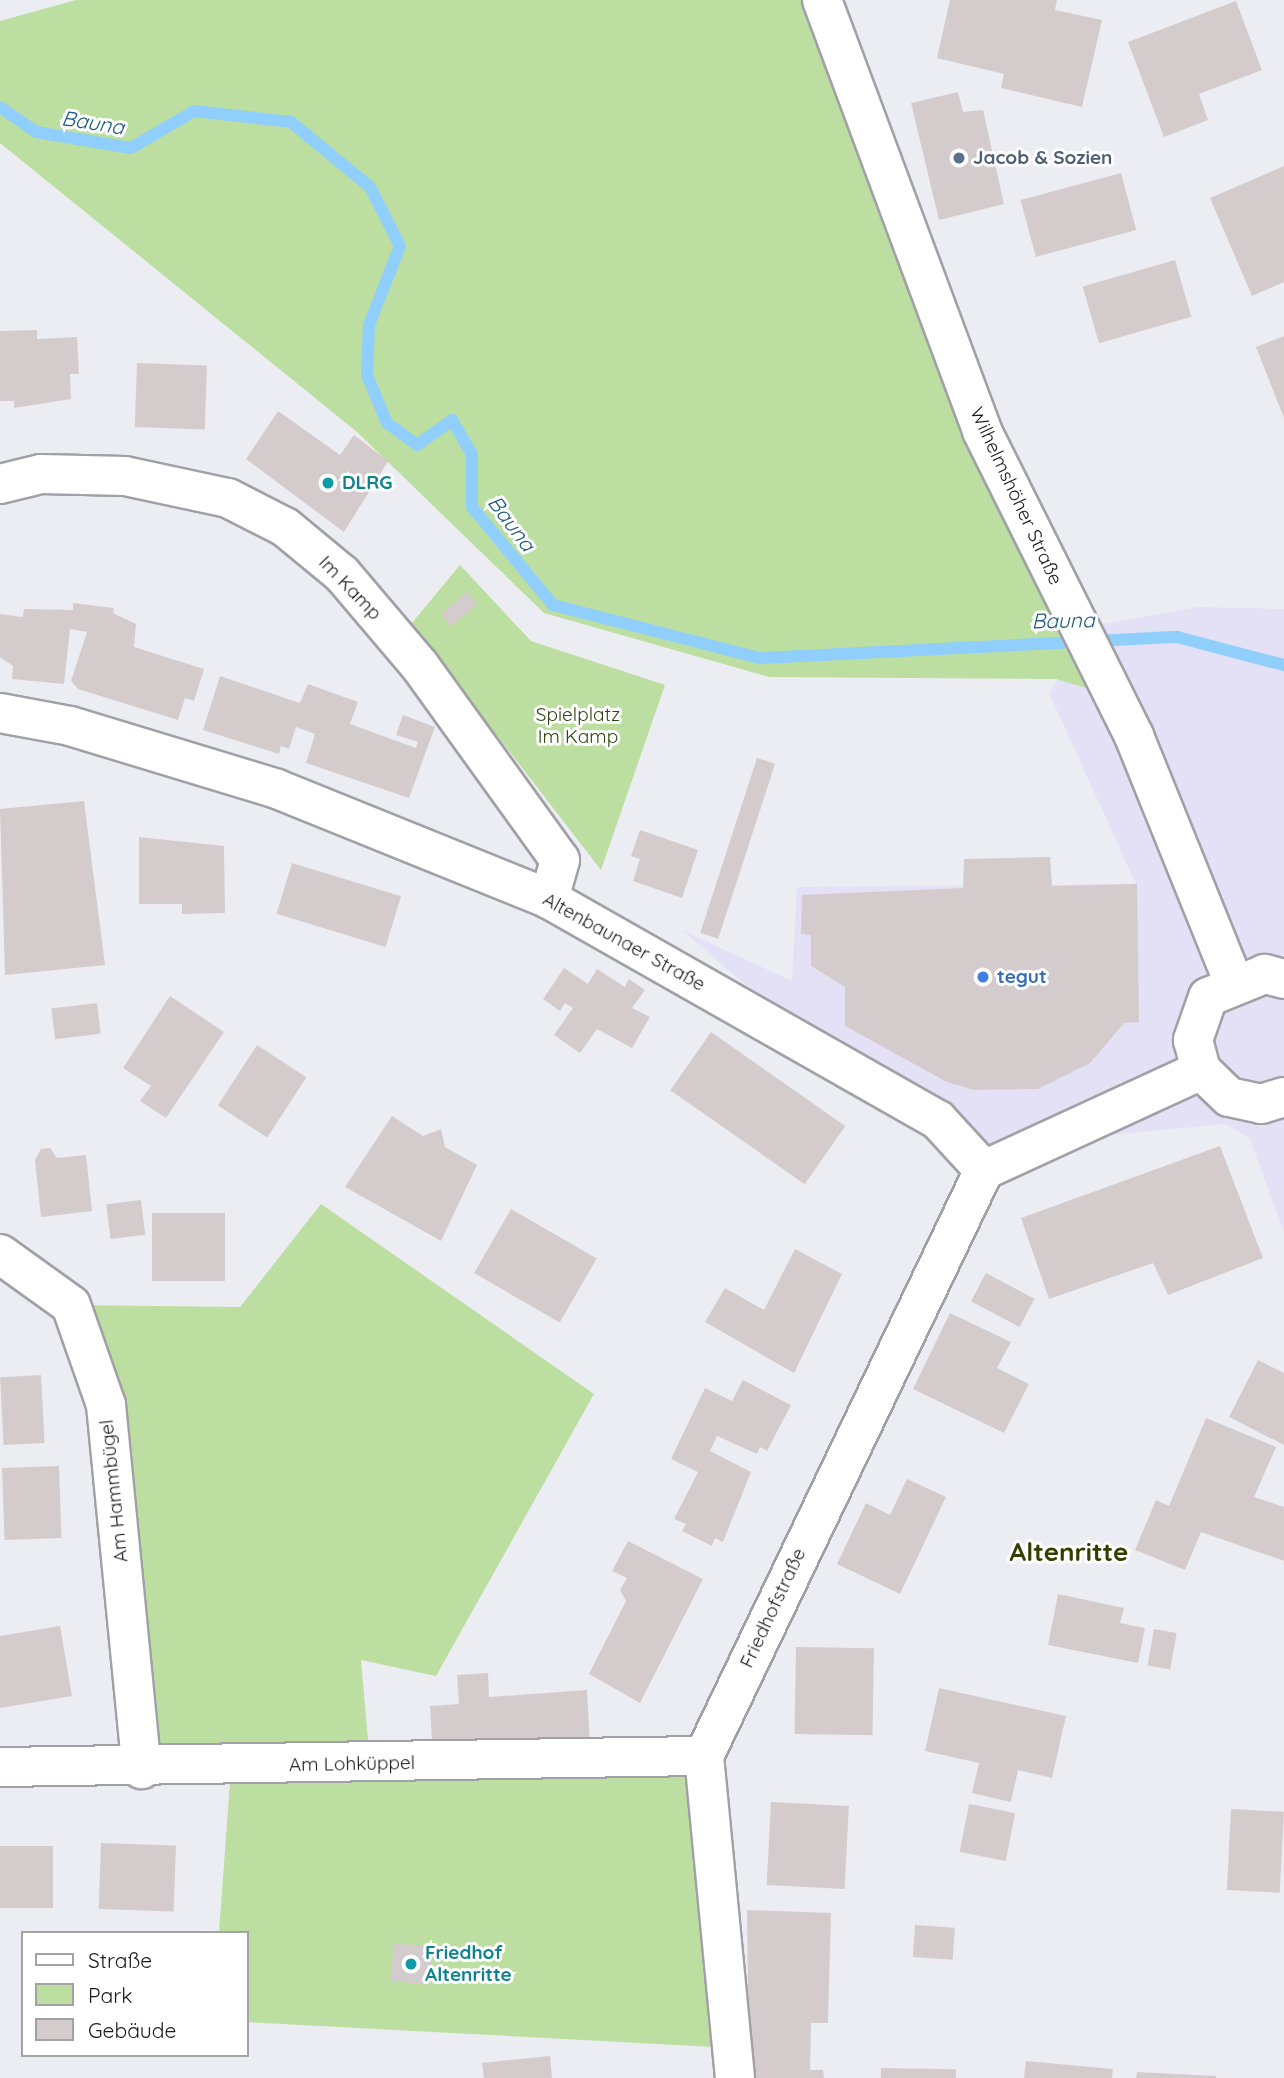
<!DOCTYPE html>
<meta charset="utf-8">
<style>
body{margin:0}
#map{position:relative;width:1284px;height:2078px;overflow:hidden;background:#ecedf3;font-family:Quicksand,sans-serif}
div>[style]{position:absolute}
.commercial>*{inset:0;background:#e4e0f6}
.green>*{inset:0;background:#bcdea1}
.stream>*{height:12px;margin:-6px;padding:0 6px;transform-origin:6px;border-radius:6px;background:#90cffc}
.building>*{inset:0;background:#d4cccc;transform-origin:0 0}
.roads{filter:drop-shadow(2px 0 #a0a0a6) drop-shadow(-2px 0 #a0a0a6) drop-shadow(0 2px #a0a0a6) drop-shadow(0 -2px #a0a0a6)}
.minor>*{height:38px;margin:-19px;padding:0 19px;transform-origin:19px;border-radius:19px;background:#fff}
.dots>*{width:19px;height:19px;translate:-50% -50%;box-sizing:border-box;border:4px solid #fff;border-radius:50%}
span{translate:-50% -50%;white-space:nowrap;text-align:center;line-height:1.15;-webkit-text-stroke:6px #fff;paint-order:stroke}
.service-label{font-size:19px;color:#4e5e75;font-weight:700}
.left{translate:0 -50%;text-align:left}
.culture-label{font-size:19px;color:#0d838f;font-weight:700}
.street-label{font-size:19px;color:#18191b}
.park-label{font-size:19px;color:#2b460f}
.shop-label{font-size:19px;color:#366cbe;font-weight:700}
.water-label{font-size:21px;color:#1c587d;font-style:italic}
.district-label{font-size:26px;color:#363d00;font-weight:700}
.legend{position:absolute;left:21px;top:1931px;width:228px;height:126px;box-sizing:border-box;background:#fff;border:2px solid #a3a3a4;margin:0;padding:9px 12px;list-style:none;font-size:21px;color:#18191b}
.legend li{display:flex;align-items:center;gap:14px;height:35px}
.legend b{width:35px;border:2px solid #a3a3a4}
</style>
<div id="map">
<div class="commercial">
<i style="clip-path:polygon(1198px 607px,1284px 609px,1284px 1232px,1250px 1139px,1225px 1124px,972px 1148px,814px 1045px,682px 930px,792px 981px,797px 887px,1136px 884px,1049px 693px,1092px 626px)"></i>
</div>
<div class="green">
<i style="clip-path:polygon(76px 0,822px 0,1114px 696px,1056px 679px,769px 677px,544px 613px,357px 432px,0 143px,0 21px)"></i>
<i style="clip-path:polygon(460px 565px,531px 641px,665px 685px,601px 870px,411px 624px)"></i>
<i style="clip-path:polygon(321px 1204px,594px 1394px,436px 1676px,361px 1660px,370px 1763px,704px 1756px,732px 2048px,247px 2022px,247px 1933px,219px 1933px,231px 1768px,142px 1769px,106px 1405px,71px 1305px,240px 1307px)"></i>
</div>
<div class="stream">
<i style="left:0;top:107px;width:44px;rotate:34.8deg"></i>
<i style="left:36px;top:132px;width:96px;rotate:9.6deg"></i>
<i style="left:131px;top:148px;width:73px;rotate:-30.4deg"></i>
<i style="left:194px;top:111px;width:98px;rotate:6.5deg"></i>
<i style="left:291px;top:122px;width:102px;rotate:39.4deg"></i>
<i style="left:370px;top:187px;width:66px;rotate:63deg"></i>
<i style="left:400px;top:246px;width:85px;rotate:111.4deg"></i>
<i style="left:369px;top:325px;width:50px;rotate:92.3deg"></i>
<i style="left:367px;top:375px;width:52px;rotate:67.4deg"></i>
<i style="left:387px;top:423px;width:37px;rotate:36deg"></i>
<i style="left:417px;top:445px;width:43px;rotate:-35.5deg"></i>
<i style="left:452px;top:420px;width:39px;rotate:60deg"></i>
<i style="left:472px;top:454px;width:53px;rotate:90deg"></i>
<i style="left:472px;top:507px;width:127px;rotate:50.4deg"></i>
<i style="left:553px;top:605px;width:214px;rotate:14.4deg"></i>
<i style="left:760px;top:658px;width:418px;rotate:-2.9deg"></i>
<i style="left:1177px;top:637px;width:111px;rotate:14.7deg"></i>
</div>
<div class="building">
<i style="clip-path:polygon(950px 0,1057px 0,1055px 10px,1102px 20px,1082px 107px,1001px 88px,1004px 74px,937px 58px)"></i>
<i style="clip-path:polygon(1236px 1px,1262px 70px,1199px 94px,1208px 120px,1164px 137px,1128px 42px)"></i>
<i style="clip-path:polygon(958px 92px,963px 112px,983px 110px,1004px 204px,939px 220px,911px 103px)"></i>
<i style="clip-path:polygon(1284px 166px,1284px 282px,1252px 296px,1210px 198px)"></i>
<i style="left:1121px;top:173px;width:59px;height:104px;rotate:75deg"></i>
<i style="left:1175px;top:260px;width:59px;height:96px;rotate:74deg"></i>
<i style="clip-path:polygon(37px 330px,37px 339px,77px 337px,79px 374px,70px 374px,71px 399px,14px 408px,14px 401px,0 401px,0 331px)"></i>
<i style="clip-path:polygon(1284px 336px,1284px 418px,1256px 347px)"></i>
<i style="left:137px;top:363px;width:70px;height:64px;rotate:2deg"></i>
<i style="clip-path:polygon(278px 411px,340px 455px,354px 435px,388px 461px,344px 532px,246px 459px)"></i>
<i style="left:467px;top:592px;width:16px;height:34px;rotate:50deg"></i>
<i style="clip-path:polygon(73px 603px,114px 608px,113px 613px,136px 624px,134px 647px,204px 669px,194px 701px,185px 698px,178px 720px,78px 689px,71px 681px,87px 632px,70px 629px,64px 684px,12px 679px,13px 666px,0 657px,0 614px,23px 617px,24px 609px,73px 610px)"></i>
<i style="clip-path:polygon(220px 676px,300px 703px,308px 684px,358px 702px,350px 724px,416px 748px,418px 742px,396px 735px,403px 715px,435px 727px,409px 798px,306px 763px,315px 734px,296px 727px,289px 749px,281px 746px,279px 754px,203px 730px)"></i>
<i style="left:757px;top:758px;width:19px;height:184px;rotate:18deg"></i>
<i style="clip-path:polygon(84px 801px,105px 965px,5px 975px,0 809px)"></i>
<i style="clip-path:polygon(640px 830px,698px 850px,682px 898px,633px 881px,640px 859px,631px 856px)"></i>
<i style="clip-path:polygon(139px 837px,224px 846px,225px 913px,182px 914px,182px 904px,139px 904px)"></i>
<i style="clip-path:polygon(1050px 857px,1052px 886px,1137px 884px,1139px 1022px,1124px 1023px,1090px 1063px,1038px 1089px,974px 1090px,947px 1082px,845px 1026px,845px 987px,811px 966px,811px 935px,801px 934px,802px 895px,963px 888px,964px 859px)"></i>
<i style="left:292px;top:863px;width:114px;height:53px;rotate:17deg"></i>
<i style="clip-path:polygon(564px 968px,588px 984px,597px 969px,625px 987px,629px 979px,645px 990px,632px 1008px,650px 1017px,632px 1048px,597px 1029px,580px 1053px,554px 1035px,573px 1008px,565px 1003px,560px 1011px,543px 999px)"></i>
<i style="clip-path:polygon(170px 996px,224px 1032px,166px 1118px,140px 1101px,151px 1086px,123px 1068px)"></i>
<i style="left:97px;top:1003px;width:31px;height:46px;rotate:83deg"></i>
<i style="left:711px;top:1032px;width:164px;height:71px;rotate:35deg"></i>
<i style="left:257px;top:1045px;width:59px;height:72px;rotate:33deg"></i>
<i style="clip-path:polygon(392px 1116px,423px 1136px,441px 1129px,445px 1147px,477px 1165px,441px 1241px,345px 1187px)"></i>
<i style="clip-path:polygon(1220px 1146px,1263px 1258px,1168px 1295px,1153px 1263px,1049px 1299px,1021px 1218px)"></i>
<i style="clip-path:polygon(50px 1148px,57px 1158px,86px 1155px,92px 1211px,41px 1217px,35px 1160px,41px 1149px)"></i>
<i style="left:141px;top:1200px;width:35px;height:35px;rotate:83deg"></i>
<i style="left:511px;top:1209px;width:99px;height:74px;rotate:30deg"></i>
<i style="left:152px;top:1213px;width:73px;height:68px"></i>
<i style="clip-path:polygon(795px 1249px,842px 1274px,794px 1373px,705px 1322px,725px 1288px,764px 1310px)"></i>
<i style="left:986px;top:1273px;width:55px;height:32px;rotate:28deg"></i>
<i style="clip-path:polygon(950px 1313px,1011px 1342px,997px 1368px,1029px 1384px,1004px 1433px,913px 1389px)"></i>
<i style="clip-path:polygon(1258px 1360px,1284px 1373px,1284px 1445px,1229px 1417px)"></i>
<i style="left:41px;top:1375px;width:68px;height:41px;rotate:87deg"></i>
<i style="clip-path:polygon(743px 1380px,791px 1405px,767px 1451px,760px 1447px,757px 1454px,717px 1436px,710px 1451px,751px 1472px,723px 1542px,715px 1538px,712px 1546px,682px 1531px,686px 1524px,674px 1519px,698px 1472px,671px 1459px,705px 1388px,732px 1401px)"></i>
<i style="clip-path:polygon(1206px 1418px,1276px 1447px,1254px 1497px,1284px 1507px,1284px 1561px,1201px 1532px,1185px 1570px,1135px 1550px,1156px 1500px,1169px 1506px)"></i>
<i style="left:59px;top:1466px;width:72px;height:57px;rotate:88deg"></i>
<i style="clip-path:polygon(907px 1479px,946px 1497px,900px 1594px,837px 1564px,866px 1503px,890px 1515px)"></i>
<i style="clip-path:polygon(628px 1541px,703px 1579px,640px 1703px,589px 1674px,626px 1601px,620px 1590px,627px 1578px,612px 1571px)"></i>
<i style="clip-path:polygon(1058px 1594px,1124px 1608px,1120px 1623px,1145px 1628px,1138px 1663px,1048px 1645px)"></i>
<i style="clip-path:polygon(60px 1626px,72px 1696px,0 1708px,0 1636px)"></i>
<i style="left:1154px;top:1629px;width:23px;height:37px;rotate:10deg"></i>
<i style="left:796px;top:1647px;width:78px;height:87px;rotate:1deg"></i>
<i style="clip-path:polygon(488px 1673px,489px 1697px,587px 1690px,590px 1743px,468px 1751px,467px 1739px,432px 1741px,430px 1706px,459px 1704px,457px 1675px)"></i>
<i style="clip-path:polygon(939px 1688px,1066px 1716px,1052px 1778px,1018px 1770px,1011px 1802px,972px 1793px,979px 1763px,925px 1751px)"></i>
<i style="left:771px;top:1802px;width:78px;height:83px;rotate:3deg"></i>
<i style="left:969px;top:1804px;width:47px;height:49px;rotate:11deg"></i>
<i style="left:1231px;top:1809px;width:53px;height:81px;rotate:3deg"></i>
<i style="left:101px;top:1843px;width:75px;height:66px;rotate:2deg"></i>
<i style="left:53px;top:1846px;width:62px;height:53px;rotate:90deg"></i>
<i style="clip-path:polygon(747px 1910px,831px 1913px,828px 2023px,811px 2023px,810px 2070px,823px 2070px,824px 2078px,749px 2078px)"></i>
<i style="left:915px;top:1925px;width:40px;height:32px;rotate:4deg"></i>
<i style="left:394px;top:1943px;width:39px;height:38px;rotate:6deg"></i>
<i style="clip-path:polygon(550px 2056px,552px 2078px,484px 2078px,482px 2063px)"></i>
<i style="clip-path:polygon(1026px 2061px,1113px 2069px,1112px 2078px,1024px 2078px)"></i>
<i style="left:881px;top:2068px;width:75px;height:10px;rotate:1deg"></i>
<i style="clip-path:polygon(1137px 2072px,1216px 2076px,1216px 2078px,1136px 2078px)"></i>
</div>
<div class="roads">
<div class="minor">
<i style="left:822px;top:0;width:460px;rotate:69.6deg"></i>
<i style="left:982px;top:431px;width:341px;rotate:63.5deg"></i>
<i style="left:1134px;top:736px;width:266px;rotate:68deg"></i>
<i style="left:0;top:484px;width:42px;rotate:-13.7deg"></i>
<i style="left:41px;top:474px;width:84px;rotate:1.4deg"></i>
<i style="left:125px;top:476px;width:105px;rotate:12.1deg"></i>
<i style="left:228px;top:498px;width:64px;rotate:27deg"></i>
<i style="left:285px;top:527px;width:74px;rotate:39.5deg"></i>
<i style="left:342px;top:574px;width:121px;rotate:49.7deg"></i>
<i style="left:420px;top:666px;width:239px;rotate:54.2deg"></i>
<i style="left:560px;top:860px;width:41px;rotate:105.8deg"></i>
<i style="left:0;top:713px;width:71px;rotate:10.5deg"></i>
<i style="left:70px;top:726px;width:216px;rotate:16.9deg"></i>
<i style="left:277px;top:789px;width:293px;rotate:22deg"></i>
<i style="left:549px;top:899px;width:447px;rotate:29.6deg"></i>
<i style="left:938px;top:1120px;width:68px;rotate:47.4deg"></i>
<i style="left:1284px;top:979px;width:20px;rotate:-165deg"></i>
<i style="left:1265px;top:974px;width:61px;rotate:158deg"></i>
<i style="left:1208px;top:997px;width:46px;rotate:109.2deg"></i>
<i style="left:1193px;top:1040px;width:31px;rotate:75deg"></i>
<i style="left:1201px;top:1070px;width:39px;rotate:44deg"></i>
<i style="left:1229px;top:1097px;width:33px;rotate:12deg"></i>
<i style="left:1261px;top:1104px;width:24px;rotate:-17deg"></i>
<i style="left:984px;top:1170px;width:239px;rotate:-24.7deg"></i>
<i style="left:0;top:1254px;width:87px;rotate:35.7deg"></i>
<i style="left:71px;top:1305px;width:106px;rotate:70.7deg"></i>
<i style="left:106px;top:1405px;width:366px;rotate:84.4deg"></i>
<i style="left:0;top:1767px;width:704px;rotate:-0.9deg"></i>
<i style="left:735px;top:2078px;width:323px;rotate:-95.5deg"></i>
<i style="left:704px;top:1756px;width:649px;rotate:-64.46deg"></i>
</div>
</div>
<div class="dots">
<i style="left:959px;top:158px;background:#5c6f8a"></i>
<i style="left:328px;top:483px;background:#0f9aa8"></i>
<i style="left:983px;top:977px;background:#3f7fe0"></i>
<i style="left:411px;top:1964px;background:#0f9aa8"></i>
</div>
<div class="service-label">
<span class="left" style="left:973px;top:158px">Jacob &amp; Sozien</span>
</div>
<div class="culture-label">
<span class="left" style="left:342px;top:483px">DLRG</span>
<span class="left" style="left:425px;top:1964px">Friedhof<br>Altenritte</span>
</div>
<div class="street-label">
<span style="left:1016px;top:496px;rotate:65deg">Wilhelmshöher Straße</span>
<span style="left:350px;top:588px;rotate:46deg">Im Kamp</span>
<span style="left:624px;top:942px;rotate:29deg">Altenbaunaer Straße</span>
<span style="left:114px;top:1491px;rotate:-96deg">Am Hammbügel</span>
<span style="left:773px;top:1608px;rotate:-65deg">Friedhofstraße</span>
<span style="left:352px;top:1764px;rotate:-1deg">Am Lohküppel</span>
</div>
<div class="park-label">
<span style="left:578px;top:726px">Spielplatz<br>Im Kamp</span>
</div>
<div class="shop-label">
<span class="left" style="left:997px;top:977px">tegut</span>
</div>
<div class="water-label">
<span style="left:93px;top:122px;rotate:9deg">Bauna</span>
<span style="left:512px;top:523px;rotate:53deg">Bauna</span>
<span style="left:1063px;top:620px;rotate:-1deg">Bauna</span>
</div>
<div class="district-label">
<span style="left:1069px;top:1552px">Altenritte</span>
</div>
<ul class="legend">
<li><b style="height:9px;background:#fff"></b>Straße</li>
<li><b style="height:19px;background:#bcdea1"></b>Park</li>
<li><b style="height:19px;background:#d4cccc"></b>Gebäude</li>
</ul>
</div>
